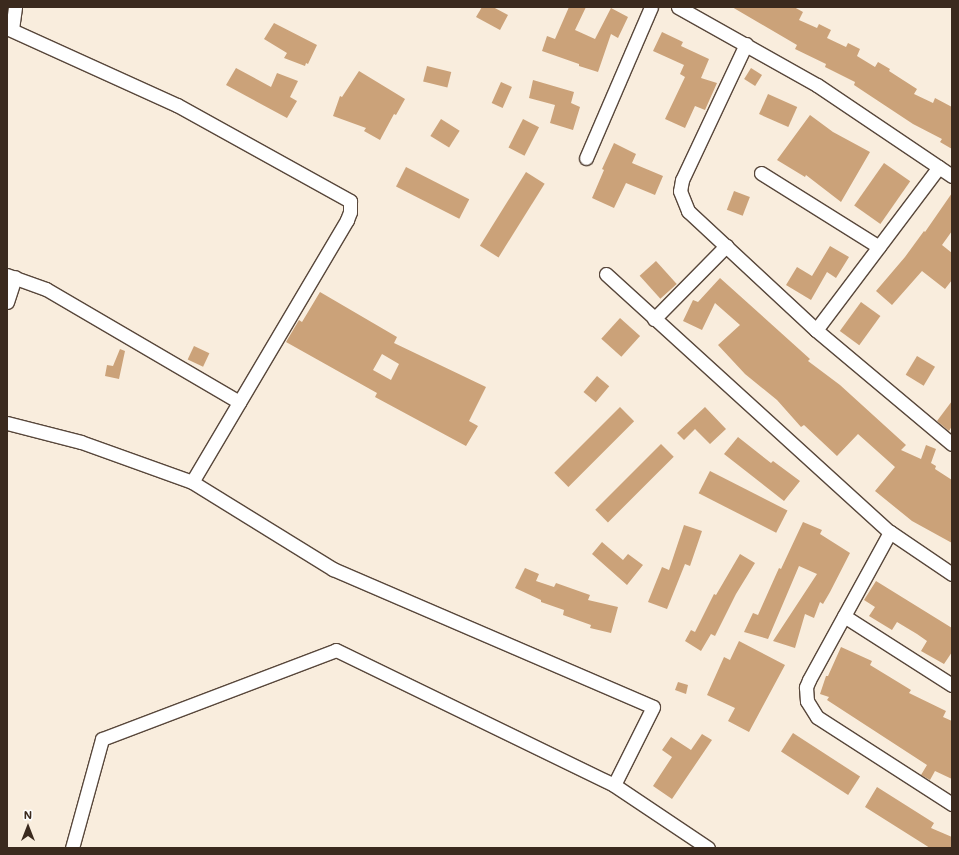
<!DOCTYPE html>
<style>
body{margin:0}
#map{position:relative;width:959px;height:855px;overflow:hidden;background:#f9eddd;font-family:Mali,sans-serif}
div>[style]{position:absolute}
.building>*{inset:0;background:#cba279;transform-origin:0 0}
.roads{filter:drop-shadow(1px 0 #58473b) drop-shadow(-1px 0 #58473b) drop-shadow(0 1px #58473b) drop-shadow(0 -1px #58473b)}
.street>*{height:13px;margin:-6.5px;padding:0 6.5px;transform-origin:6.5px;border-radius:6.5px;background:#fff}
span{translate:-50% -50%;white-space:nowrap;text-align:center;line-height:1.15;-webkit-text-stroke:3px #fff;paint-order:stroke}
.frame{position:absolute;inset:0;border:8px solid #3b2a1e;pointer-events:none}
.north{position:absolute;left:8px;top:807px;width:40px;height:40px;-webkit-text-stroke:3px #fff;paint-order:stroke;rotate:0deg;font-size:11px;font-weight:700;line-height:16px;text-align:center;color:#3b2a1e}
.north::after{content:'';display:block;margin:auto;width:14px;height:18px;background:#3b2a1e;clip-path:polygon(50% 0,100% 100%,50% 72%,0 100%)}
</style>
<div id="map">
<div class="building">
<i style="clip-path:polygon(482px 7px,493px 7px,508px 15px,500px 30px,476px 17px)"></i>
<i style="clip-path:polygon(569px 7px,586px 7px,575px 30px,595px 39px,611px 8px,628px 17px,618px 38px,611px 34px,598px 72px,579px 66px,579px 64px,542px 51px,547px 36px,555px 39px)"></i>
<i style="clip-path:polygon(732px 7px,794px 7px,803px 12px,799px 20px,817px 28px,819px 24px,831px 30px,827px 38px,846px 47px,848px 43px,860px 49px,857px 56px,875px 67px,878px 62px,890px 69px,889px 71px,917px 89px,914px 94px,933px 103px,935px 98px,952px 107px,952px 149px,940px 142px,942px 139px,913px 124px,854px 85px,855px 82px,825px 67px,826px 64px,795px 49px,797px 45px)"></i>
<i style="clip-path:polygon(274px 23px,317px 45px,308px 64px,306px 63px,305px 66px,284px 58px,287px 53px,264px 39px)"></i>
<i style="clip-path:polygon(662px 32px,683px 42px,681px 46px,709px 59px,701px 78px,717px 83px,705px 110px,695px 106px,685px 128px,665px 119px,685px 77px,680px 74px,684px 65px,653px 51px)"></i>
<i style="left:427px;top:66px;width:25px;height:16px;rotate:14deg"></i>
<i style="clip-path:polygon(236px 68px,271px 87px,277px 73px,298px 81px,290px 97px,297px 101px,287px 118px,226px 85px)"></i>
<i style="left:751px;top:68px;width:13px;height:13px;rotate:32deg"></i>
<i style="clip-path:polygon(359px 71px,405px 99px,396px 115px,394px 114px,380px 140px,364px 131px,366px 128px,333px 116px,340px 96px,342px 97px)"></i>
<i style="clip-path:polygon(533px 80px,574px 92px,571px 103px,580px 107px,573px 130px,550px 123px,555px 105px,529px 98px)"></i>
<i style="left:501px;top:82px;width:12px;height:23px;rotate:24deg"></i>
<i style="left:768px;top:94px;width:32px;height:22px;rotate:24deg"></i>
<i style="clip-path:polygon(810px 115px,833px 132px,870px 152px,841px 202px,806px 175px,805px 177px,777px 160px)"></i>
<i style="left:441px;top:119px;width:22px;height:20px;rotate:32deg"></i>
<i style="left:523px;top:119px;width:18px;height:32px;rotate:27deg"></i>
<i style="clip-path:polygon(614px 143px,636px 154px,632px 163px,663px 176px,655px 195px,626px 183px,614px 208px,592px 198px,604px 170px,602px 169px)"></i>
<i style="left:884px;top:163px;width:32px;height:52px;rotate:35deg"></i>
<i style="left:406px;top:167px;width:71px;height:22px;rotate:27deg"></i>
<i style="left:526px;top:172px;width:22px;height:87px;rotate:32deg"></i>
<i style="left:734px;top:191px;width:17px;height:20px;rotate:21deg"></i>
<i style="clip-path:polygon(952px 193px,952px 231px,942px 245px,952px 253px,952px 280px,945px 289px,922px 271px,892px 305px,876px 291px,905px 257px,924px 231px,925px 232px)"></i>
<i style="clip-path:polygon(830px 246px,849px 257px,836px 278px,827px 272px,811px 300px,786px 285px,797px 267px,812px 276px)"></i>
<i style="left:656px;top:261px;width:31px;height:22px;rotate:48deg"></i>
<i style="clip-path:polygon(720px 278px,810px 359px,808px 361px,840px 385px,906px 445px,901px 450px,921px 459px,926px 445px,936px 449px,931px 463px,936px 466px,935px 469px,952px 480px,952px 543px,912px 521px,875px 491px,895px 467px,858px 434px,837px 456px,804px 425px,801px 427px,777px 400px,745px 374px,718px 345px,740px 325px,715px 303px,702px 330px,683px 321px,693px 300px,698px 302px)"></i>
<i style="clip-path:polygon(evenodd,320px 292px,397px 337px,394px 343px,486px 387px,469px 421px,478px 426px,466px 446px,375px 397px,377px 393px,286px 342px,299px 320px,302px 322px,320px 292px,382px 354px,399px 364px,391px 380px,373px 370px,382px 354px)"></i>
<i style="left:861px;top:302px;width:24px;height:36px;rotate:36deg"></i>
<i style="left:620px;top:318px;width:27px;height:28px;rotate:42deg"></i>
<i style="left:194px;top:346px;width:17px;height:15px;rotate:25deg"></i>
<i style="clip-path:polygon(120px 349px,125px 351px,119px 379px,105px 376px,107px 365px,113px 366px)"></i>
<i style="left:917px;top:356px;width:21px;height:22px;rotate:31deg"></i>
<i style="left:597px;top:376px;width:16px;height:21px;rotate:40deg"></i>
<i style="clip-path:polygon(952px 401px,952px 426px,949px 431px,937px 421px)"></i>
<i style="left:620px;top:407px;width:20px;height:93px;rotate:45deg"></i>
<i style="clip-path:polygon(705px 407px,726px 429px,710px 444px,695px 429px,684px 440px,677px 433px)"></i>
<i style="clip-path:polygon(738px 437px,771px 463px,773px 461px,800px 481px,784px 501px,724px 454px)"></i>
<i style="left:661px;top:444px;width:18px;height:93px;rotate:45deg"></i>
<i style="left:710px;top:471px;width:87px;height:25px;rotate:27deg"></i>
<i style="clip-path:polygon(803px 522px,822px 530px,820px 534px,850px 553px,830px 592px,823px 604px,820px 602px,814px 618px,805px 614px,795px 648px,773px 641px,817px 574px,799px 566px,768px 639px,744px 632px,753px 613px,758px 615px,779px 568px,781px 569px)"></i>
<i style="clip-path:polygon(684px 525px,702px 531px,690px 566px,685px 564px,667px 609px,648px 602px,662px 567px,669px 570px)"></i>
<i style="clip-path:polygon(602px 542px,623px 560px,628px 554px,643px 565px,627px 585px,592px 554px)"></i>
<i style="clip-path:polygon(740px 554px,755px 563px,736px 594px,715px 636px,711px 634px,701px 651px,685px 641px,691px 630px,695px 632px,714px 594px,716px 595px)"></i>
<i style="clip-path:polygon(525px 568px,539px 574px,536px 581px,554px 587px,556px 583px,590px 595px,588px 600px,618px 607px,611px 633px,590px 628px,591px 625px,563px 615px,564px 610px,541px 602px,541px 600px,515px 588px)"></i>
<i style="clip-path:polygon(876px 581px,952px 628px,952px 652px,944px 664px,921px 651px,927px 641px,917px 634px,897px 622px,892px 630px,869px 616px,875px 607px,864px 600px)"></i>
<i style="clip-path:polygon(739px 641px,785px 665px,749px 732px,728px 721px,735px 708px,707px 695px,724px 657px,730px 660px)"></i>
<i style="clip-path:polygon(841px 647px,872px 661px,870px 665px,911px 690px,909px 693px,946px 711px,943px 717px,952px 721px,952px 779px,935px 771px,930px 780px,921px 775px,927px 765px,827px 700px,829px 697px,820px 694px,826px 676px,828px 676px)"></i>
<i style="clip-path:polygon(678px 682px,688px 685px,686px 694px,675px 690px)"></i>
<i style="left:793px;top:733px;width:80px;height:22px;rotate:33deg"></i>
<i style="clip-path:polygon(702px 734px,712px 740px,672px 799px,653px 786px,672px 757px,662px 750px,671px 737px,691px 750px)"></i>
<i style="clip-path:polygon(877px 787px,934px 823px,931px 828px,952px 837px,952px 848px,930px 848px,865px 807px)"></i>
</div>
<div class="roads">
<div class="street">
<i style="left:678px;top:7px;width:159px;rotate:29.3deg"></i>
<i style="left:817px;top:85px;width:163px;rotate:34deg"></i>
<i style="left:7px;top:28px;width:187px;rotate:24.4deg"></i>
<i style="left:177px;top:105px;width:198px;rotate:29deg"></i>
<i style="left:350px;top:201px;width:11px;rotate:90deg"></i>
<i style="left:350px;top:212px;width:9px;rotate:111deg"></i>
<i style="left:347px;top:220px;width:304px;rotate:120.6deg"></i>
<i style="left:12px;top:29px;width:22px;rotate:-82deg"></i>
<i style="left:746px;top:44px;width:150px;rotate:115.2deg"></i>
<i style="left:682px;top:180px;width:11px;rotate:100deg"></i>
<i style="left:680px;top:191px;width:22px;rotate:68deg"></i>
<i style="left:688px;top:211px;width:175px;rotate:42.9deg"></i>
<i style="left:816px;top:330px;width:177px;rotate:40deg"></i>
<i style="left:586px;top:158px;width:164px;rotate:-66.7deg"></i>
<i style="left:761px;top:173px;width:139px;rotate:32.1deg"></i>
<i style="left:606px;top:274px;width:384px;rotate:42.3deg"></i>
<i style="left:890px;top:532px;width:75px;rotate:34.1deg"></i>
<i style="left:7px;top:275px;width:41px;rotate:19.7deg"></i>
<i style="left:46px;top:289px;width:224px;rotate:30.3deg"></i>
<i style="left:7px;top:302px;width:26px;rotate:-72deg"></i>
<i style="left:654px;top:319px;width:103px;rotate:-45.4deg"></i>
<i style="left:816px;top:330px;width:204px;rotate:-53deg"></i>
<i style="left:7px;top:423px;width:76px;rotate:14.4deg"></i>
<i style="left:81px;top:442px;width:118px;rotate:19.8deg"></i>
<i style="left:192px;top:482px;width:166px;rotate:31.7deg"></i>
<i style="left:333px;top:569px;width:348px;rotate:23.3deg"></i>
<i style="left:653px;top:707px;width:87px;rotate:116.6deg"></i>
<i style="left:614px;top:785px;width:113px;rotate:33.8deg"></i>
<i style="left:890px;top:532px;width:169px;rotate:118.7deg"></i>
<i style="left:809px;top:680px;width:8px;rotate:113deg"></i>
<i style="left:806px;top:687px;width:14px;rotate:86deg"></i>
<i style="left:807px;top:701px;width:19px;rotate:58deg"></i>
<i style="left:817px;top:717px;width:161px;rotate:32.8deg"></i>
<i style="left:844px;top:616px;width:128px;rotate:32.6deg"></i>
<i style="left:72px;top:848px;width:113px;rotate:-74.6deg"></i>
<i style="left:102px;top:739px;width:250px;rotate:-20.8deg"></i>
<i style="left:336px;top:650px;width:309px;rotate:25.9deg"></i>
</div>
</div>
<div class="frame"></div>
<div class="north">N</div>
</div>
